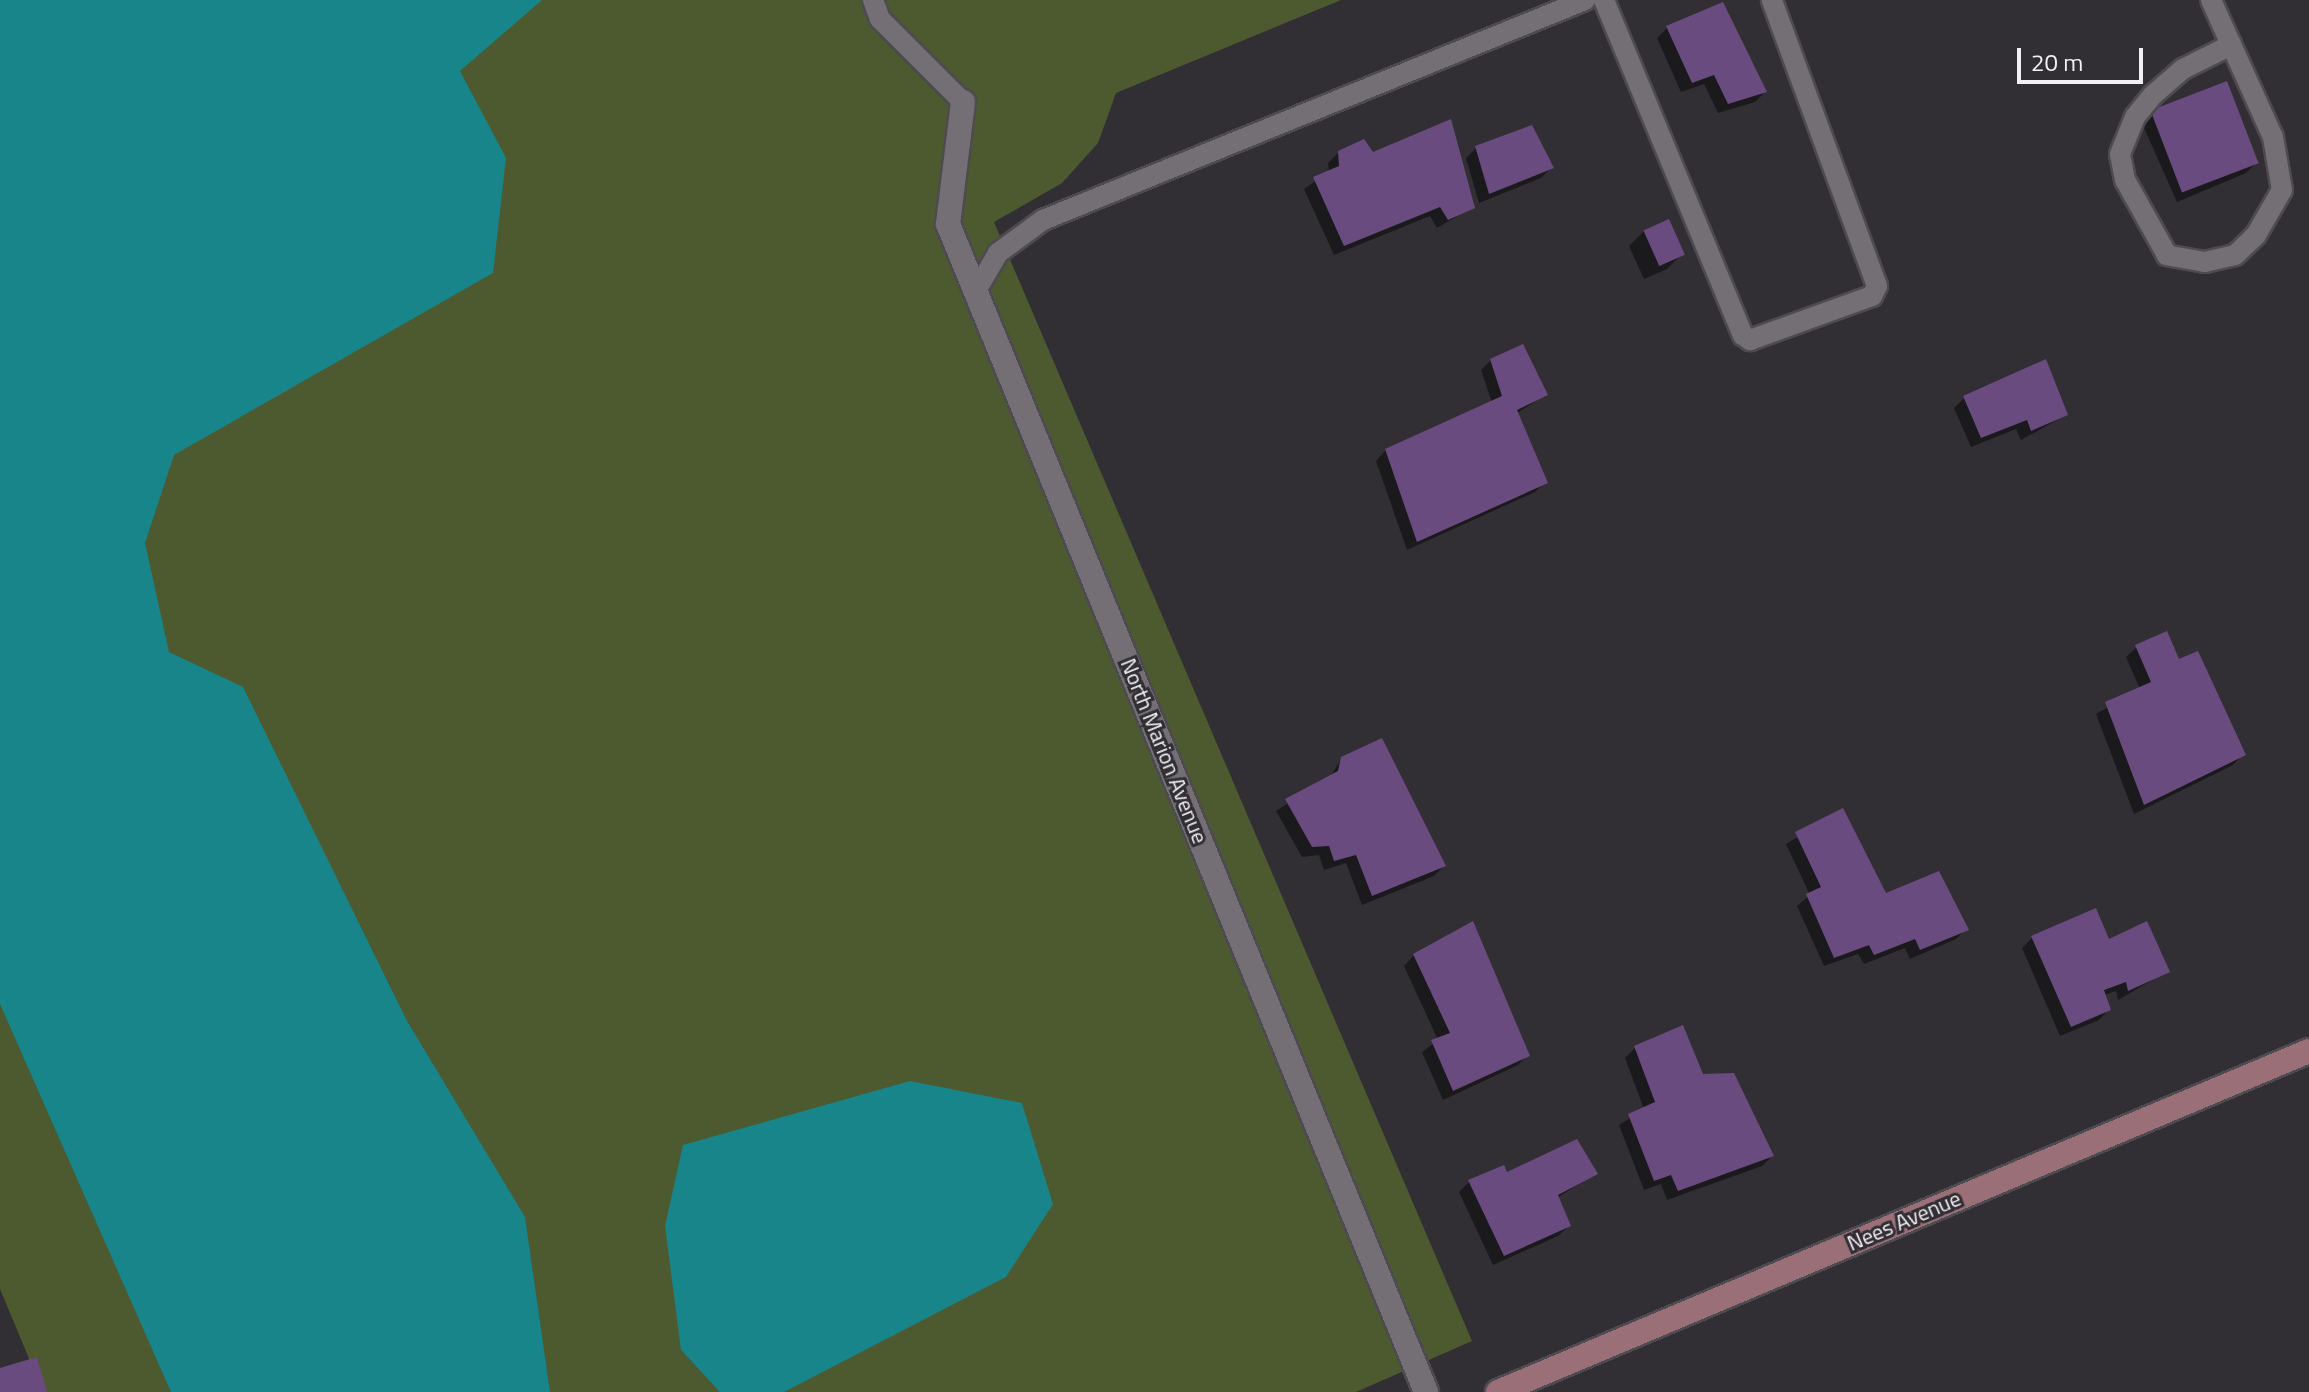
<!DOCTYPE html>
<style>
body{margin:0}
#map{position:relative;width:2309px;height:1392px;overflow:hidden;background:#322f34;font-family:"Titillium Web",sans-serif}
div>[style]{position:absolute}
.green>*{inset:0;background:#4d592f}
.water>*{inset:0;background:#18858a}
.shadow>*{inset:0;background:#0007}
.building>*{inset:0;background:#6a4b80;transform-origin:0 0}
.roads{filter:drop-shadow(2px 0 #4e4b50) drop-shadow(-2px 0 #4e4b50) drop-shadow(0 2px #4e4b50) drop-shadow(0 -2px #4e4b50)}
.lane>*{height:20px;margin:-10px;padding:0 10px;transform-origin:10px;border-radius:10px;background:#736f75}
.street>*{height:24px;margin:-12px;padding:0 12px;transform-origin:12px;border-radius:12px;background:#736f75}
.secondary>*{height:24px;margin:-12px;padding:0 12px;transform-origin:12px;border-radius:12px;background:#9a6f77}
span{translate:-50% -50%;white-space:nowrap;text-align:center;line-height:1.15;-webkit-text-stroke:6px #322f34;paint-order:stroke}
.street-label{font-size:22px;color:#f2f0f3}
.scale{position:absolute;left:2017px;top:48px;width:126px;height:36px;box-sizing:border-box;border:4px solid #f2f0f3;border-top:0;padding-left:10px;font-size:24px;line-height:28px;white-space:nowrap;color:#f2f0f3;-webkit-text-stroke:6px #322f34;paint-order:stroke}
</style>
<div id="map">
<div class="green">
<i style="clip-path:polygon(0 0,1341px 0,1116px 93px,1098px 143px,1062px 183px,994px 222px,1472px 1341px,1356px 1392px,43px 1392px,0 1289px)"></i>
</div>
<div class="water">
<i style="clip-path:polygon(0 0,542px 0,460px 71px,506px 158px,493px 273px,174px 455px,145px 543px,169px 652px,243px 687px,407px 1021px,525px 1217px,550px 1392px,171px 1392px,0 1004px)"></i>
<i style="clip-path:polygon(910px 1081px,1022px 1103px,1053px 1204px,1006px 1277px,784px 1392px,720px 1392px,681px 1350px,665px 1226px,683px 1145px)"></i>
</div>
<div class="shadow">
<i style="clip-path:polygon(1667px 28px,1765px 92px,1755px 102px,1718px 113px,1704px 84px,1681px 92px,1657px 38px)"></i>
<i style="clip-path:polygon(2151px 111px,2256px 163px,2246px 173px,2177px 202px,2141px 121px)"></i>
<i style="clip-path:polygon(1476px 148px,1551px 168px,1541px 178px,1479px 203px,1466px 158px)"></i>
<i style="clip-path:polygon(1339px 152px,1372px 154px,1473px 207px,1437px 228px,1430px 216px,1334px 255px,1304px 189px,1329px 172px,1328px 163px)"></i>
<i style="clip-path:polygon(1644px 231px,1682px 254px,1667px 269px,1644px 279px,1629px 246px)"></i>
<i style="clip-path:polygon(1491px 360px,1546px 394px,1516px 414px,1545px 482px,1535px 492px,1407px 550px,1376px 461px,1386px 450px,1492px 403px,1481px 370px)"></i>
<i style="clip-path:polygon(2045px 362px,2066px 415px,2021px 440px,2016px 429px,1971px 447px,1954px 408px,1964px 398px)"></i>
<i style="clip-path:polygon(2137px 647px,2178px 662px,2243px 754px,2233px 765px,2134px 814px,2096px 714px,2140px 689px,2126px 657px)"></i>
<i style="clip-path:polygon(1342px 758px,1444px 866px,1434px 876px,1362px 905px,1346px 863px,1324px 870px,1319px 855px,1302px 857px,1276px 811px,1330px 777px)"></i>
<i style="clip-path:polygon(1842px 811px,1885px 896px,1966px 929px,1956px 939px,1910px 959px,1905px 948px,1864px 964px,1858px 954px,1824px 966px,1797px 906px,1810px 895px,1786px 844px)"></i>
<i style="clip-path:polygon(2032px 938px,2108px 942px,2168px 971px,2118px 1000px,2116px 991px,2104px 995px,2109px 1009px,2099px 1020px,2060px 1036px,2022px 948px)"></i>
<i style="clip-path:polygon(1414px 955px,1528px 1055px,1518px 1065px,1443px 1100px,1422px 1052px,1438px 1040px,1404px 966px)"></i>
<i style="clip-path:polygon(1635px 1048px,1702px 1076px,1772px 1156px,1762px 1166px,1667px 1200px,1661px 1184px,1644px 1190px,1619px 1125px,1644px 1109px,1625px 1058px)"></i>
<i style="clip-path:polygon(1596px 1173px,1557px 1198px,1569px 1226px,1558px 1236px,1493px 1265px,1459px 1192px,1469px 1182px,1506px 1175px)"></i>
</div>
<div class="building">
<i style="clip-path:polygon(1723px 2px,1767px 92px,1728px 104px,1714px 75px,1692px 83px,1666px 26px)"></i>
<i style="left:2227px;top:81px;width:88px;height:82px;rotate:69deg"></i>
<i style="clip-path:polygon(1451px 119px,1475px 208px,1448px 220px,1440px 207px,1344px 246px,1313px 177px,1339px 166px,1338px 151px,1364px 139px,1373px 152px)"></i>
<i style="clip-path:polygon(1532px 125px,1554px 168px,1489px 194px,1475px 146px)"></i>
<i style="left:1669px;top:219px;width:39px;height:28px;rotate:66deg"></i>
<i style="clip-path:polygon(1523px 344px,1548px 395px,1517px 410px,1548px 483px,1417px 542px,1385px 449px,1502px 396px,1490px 359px)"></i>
<i style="clip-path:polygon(2046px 359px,2068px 415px,2031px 431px,2027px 420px,1981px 438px,1963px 396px)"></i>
<i style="clip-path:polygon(2167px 631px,2179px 659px,2198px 651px,2246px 755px,2144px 805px,2105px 702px,2151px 682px,2135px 645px)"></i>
<i style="clip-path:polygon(1382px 738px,1446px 866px,1372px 896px,1356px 855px,1334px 861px,1329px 846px,1312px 847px,1285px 799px,1338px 771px,1341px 757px)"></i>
<i style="clip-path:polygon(1843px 808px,1886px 893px,1939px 871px,1969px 930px,1920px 950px,1915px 939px,1874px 955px,1869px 945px,1834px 958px,1806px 894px,1821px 887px,1795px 832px)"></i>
<i style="clip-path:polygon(2096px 908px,2109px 939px,2147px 921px,2170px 972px,2128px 991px,2126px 982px,2104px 990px,2111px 1010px,2071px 1027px,2031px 936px)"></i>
<i style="clip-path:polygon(1473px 921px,1530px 1056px,1453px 1091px,1431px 1040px,1450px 1033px,1413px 954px)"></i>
<i style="clip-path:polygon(1683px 1025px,1703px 1074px,1734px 1073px,1774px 1156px,1678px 1191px,1671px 1175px,1654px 1181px,1628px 1114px,1655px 1102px,1634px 1046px)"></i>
<i style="clip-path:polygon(1577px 1139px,1598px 1174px,1558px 1195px,1571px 1226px,1504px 1256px,1468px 1180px,1504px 1165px,1507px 1172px)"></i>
<i style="clip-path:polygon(37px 1357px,47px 1392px,0 1392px,0 1368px)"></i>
</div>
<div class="roads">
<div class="lane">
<i style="left:873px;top:0;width:20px;rotate:70deg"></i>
<i style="left:880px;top:19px;width:117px;rotate:45deg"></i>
<i style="left:1604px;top:0;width:363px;rotate:67.5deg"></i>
<i style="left:1743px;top:335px;width:9px;rotate:36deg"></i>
<i style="left:1750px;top:340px;width:130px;rotate:-19.8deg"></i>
<i style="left:1872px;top:296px;width:11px;rotate:-63deg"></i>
<i style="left:1877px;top:286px;width:305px;rotate:-110.2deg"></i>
<i style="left:2211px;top:0;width:150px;rotate:65.7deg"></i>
<i style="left:2273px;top:137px;width:54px;rotate:80.4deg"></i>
<i style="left:2282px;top:190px;width:52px;rotate:120deg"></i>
<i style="left:2256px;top:235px;width:29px;rotate:136deg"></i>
<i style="left:2235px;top:255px;width:31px;rotate:167deg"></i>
<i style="left:2205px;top:262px;width:39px;rotate:-170deg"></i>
<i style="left:2167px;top:255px;width:86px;rotate:-119.2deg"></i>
<i style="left:2125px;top:180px;width:26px;rotate:-101deg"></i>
<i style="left:2120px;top:154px;width:40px;rotate:-68deg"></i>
<i style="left:2135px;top:117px;width:28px;rotate:-51deg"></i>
<i style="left:2153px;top:95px;width:40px;rotate:-41deg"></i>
<i style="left:2183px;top:69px;width:54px;rotate:-26.6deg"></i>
<i style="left:976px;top:291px;width:44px;rotate:-59.9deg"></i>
<i style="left:998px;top:253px;width:56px;rotate:-36.3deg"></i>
<i style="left:1043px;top:220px;width:585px;rotate:-22.09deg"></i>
</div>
<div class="street">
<i style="left:963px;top:102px;width:123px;rotate:97deg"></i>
<i style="left:948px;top:224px;width:1262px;rotate:67.74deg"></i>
</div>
<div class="secondary">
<i style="left:1498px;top:1392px;width:880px;rotate:-22.81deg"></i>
</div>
</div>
<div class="street-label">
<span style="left:1164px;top:751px;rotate:68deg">North Marion Avenue</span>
<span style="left:1904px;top:1221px;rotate:-23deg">Nees Avenue</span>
</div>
<div class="scale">20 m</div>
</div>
